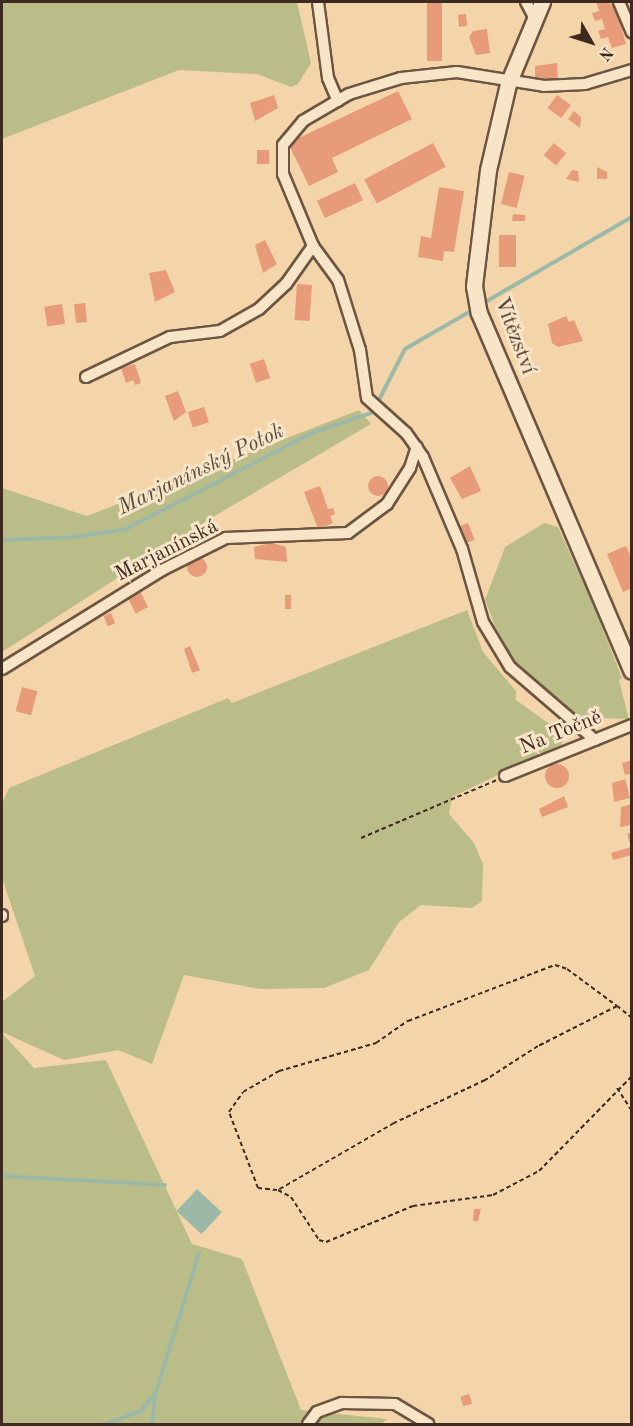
<!DOCTYPE html>
<meta charset="utf-8">
<style>
body{margin:0}
#map{position:relative;width:633px;height:1426px;overflow:hidden;background:#f4d5a9;font-family:"Old Standard TT",serif}
div>[style]{position:absolute}
.green>*{inset:0;background:#bbbd88}
.water>*{inset:0;background:#9cb9a8;transform-origin:0 0}
.stream>*{height:4px;margin:-2px;padding:0 2px;transform-origin:2px;border-radius:2px;background:#9cb9a8}
.building>*{inset:0;background:#e89b79;transform-origin:0 0}
.round{border-radius:50%}
.path>*{height:2px;margin-top:-1px;transform-origin:0;background:repeating-linear-gradient(90deg,#3e2b20 0 4.5px,transparent 0 7.5px)}
.roads{filter:drop-shadow(2px 0 #6c5642) drop-shadow(-2px 0 #6c5642) drop-shadow(0 2px #6c5642) drop-shadow(0 -2px #6c5642)}
.street>*{height:10px;margin:-5px;padding:0 5px;transform-origin:5px;border-radius:5px;background:#f8e4c7}
.secondary>*{height:15px;margin:-7.5px;padding:0 7.5px;transform-origin:7.5px;border-radius:7.5px;background:#f8e4c7}
span{translate:-50% -50%;white-space:nowrap;text-align:center;line-height:1.15;-webkit-text-stroke:6px #f8e4c7;paint-order:stroke}
.street-label{font-size:21px;color:#3e2b20}
.water-label{font-size:22px;color:#564e42;font-style:italic}
.frame{position:absolute;inset:0;border:3px solid #3e2b20;pointer-events:none}
.north{position:absolute;left:561px;top:12px;width:60px;height:60px;-webkit-text-stroke:4px #f8e4c7;paint-order:stroke;rotate:129deg;font-size:16px;font-weight:700;line-height:24px;text-align:center;color:#3e2b20}
.north::after{content:'';display:block;margin:auto;width:21px;height:27px;background:#3e2b20;clip-path:polygon(50% 0,100% 100%,50% 72%,0 100%)}
</style>
<div id="map">
<div class="green">
<i style="clip-path:polygon(2px 2px,297px 2px,311px 63px,298px 84px,291px 87px,257px 74px,179px 70px,2px 139px)"></i>
<i style="clip-path:polygon(359px 410px,371px 424px,213px 517px,2px 652px,2px 488px,87px 516px)"></i>
<i style="clip-path:polygon(544px 523px,558px 527px,592px 602px,622px 678px,619px 680px,629px 719px,574px 717px,520px 672px,502px 644px,485px 600px,505px 547px)"></i>
<i style="clip-path:polygon(467px 610px,483px 652px,516px 691px,516px 700px,565px 735px,561px 745px,452px 797px,449px 814px,474px 843px,483px 864px,482px 901px,472px 908px,421px 905px,399px 922px,369px 970px,324px 988px,260px 989px,184px 975px,152px 1064px,118px 1050px,64px 1060px,2px 1032px,2px 1002px,35px 976px,2px 878px,2px 803px,9px 788px,228px 698px,232px 703px)"></i>
<i style="clip-path:polygon(2px 1033px,34px 1068px,106px 1060px,192px 1244px,242px 1259px,301px 1410px,387px 1419px,381px 1424px,2px 1424px)"></i>
</div>
<div class="water">
<i style="left:197px;top:1189px;width:34px;height:30px;rotate:43deg"></i>
</div>
<div class="stream">
<i style="left:487px;top:301px;width:168px;rotate:-30.1deg"></i>
<i style="left:380px;top:398px;width:55px;rotate:-63deg"></i>
<i style="left:405px;top:349px;width:74px;rotate:-30deg"></i>
<i style="left:2px;top:540px;width:73px;rotate:-2.4deg"></i>
<i style="left:75px;top:537px;width:52px;rotate:-8.9deg"></i>
<i style="left:126px;top:529px;width:209px;rotate:-27.3deg"></i>
<i style="left:312px;top:433px;width:65px;rotate:-18.7deg"></i>
<i style="left:2px;top:1176px;width:163px;rotate:3.2deg"></i>
<i style="left:105px;top:1424px;width:38px;rotate:-20deg"></i>
<i style="left:141px;top:1411px;width:21px;rotate:-51deg"></i>
<i style="left:152px;top:1424px;width:29px;rotate:-84deg"></i>
<i style="left:155px;top:1395px;width:149px;rotate:-72.8deg"></i>
</div>
<div class="building">
<i style="left:427px;top:2px;width:15px;height:59px"></i>
<i style="clip-path:polygon(596px 2px,615px 4px,626px 44px,612px 48px,608px 37px,601px 39px,598px 31px,605px 29px,602px 19px,595px 21px,592px 13px,599px 11px)"></i>
<i style="left:466px;top:14px;width:12px;height:8px;rotate:85deg"></i>
<i style="clip-path:polygon(487px 29px,490px 53px,476px 55px,469px 37px,473px 31px)"></i>
<i style="clip-path:polygon(557px 63px,558px 80px,535px 80px,535px 66px)"></i>
<i style="clip-path:polygon(398px 91px,412px 119px,332px 158px,338px 172px,309px 186px,288px 143px)"></i>
<i style="clip-path:polygon(274px 95px,278px 108px,255px 121px,250px 103px)"></i>
<i style="left:557px;top:95px;width:17px;height:16px;rotate:36deg"></i>
<i style="clip-path:polygon(574px 111px,581px 117px,580px 128px,568px 119px)"></i>
<i style="left:433px;top:143px;width:27px;height:78px;rotate:62deg"></i>
<i style="left:554px;top:143px;width:16px;height:16px;rotate:40deg"></i>
<i style="left:257px;top:150px;width:12px;height:14px"></i>
<i style="clip-path:polygon(597px 167px,607px 172px,607px 179px,597px 179px)"></i>
<i style="clip-path:polygon(572px 170px,578px 171px,579px 182px,566px 179px)"></i>
<i style="left:509px;top:172px;width:16px;height:33px;rotate:14deg"></i>
<i style="left:355px;top:183px;width:19px;height:42px;rotate:65deg"></i>
<i style="clip-path:polygon(439px 187px,464px 191px,454px 252px,444px 251px,443px 261px,418px 257px,421px 236px,431px 238px)"></i>
<i style="clip-path:polygon(513px 214px,525px 215px,525px 221px,512px 221px)"></i>
<i style="left:499px;top:235px;width:17px;height:32px"></i>
<i style="clip-path:polygon(265px 240px,277px 264px,263px 273px,255px 245px)"></i>
<i style="clip-path:polygon(166px 270px,175px 292px,155px 302px,149px 273px)"></i>
<i style="left:297px;top:284px;width:15px;height:36px;rotate:4deg"></i>
<i style="left:85px;top:303px;width:19px;height:11px;rotate:84deg"></i>
<i style="left:62px;top:304px;width:20px;height:18px;rotate:81deg"></i>
<i style="clip-path:polygon(566px 316px,569px 322px,574px 320px,583px 341px,558px 347px,552px 343px,548px 324px)"></i>
<i style="left:264px;top:359px;width:20px;height:15px;rotate:72deg"></i>
<i style="clip-path:polygon(135px 364px,141px 383px,135px 385px,133px 380px,126px 383px,121px 368px)"></i>
<i style="clip-path:polygon(178px 391px,186px 412px,174px 421px,165px 396px)"></i>
<i style="left:204px;top:407px;width:16px;height:17px;rotate:72deg"></i>
<i style="clip-path:polygon(470px 466px,481px 491px,462px 499px,450px 478px)"></i>
<i class="round" style="left:368px;top:476px;width:20px;height:20px"></i>
<i style="clip-path:polygon(320px 486px,328px 509px,333px 508px,335px 514px,330px 516px,333px 523px,318px 529px,304px 492px)"></i>
<i style="left:468px;top:523px;width:18px;height:11px;rotate:68deg"></i>
<i style="clip-path:polygon(272px 543px,286px 547px,287px 562px,255px 559px,254px 547px)"></i>
<i style="clip-path:polygon(626px 546px,632px 559px,632px 588px,623px 592px,607px 554px)"></i>
<i class="round" style="left:187px;top:557px;width:20px;height:20px"></i>
<i style="left:140px;top:591px;width:18px;height:14px;rotate:63deg"></i>
<i style="left:285px;top:595px;width:6px;height:14px"></i>
<i style="left:111px;top:613px;width:11px;height:8px;rotate:68deg"></i>
<i style="clip-path:polygon(190px 646px,200px 670px,192px 673px,184px 649px)"></i>
<i style="left:22px;top:687px;width:16px;height:25px;rotate:15deg"></i>
<i style="clip-path:polygon(632px 760px,632px 773px,625px 775px,622px 763px)"></i>
<i class="round" style="left:545px;top:764px;width:24px;height:24px"></i>
<i style="clip-path:polygon(625px 779px,630px 798px,614px 802px,612px 783px)"></i>
<i style="clip-path:polygon(564px 796px,568px 807px,542px 817px,539px 809px)"></i>
<i style="clip-path:polygon(632px 804px,632px 825px,620px 827px,621px 807px)"></i>
<i style="clip-path:polygon(632px 832px,632px 855px,613px 860px,611px 853px,631px 847px,627px 834px)"></i>
<i style="clip-path:polygon(474px 1209px,481px 1209px,478px 1221px,473px 1221px)"></i>
<i style="left:469px;top:1394px;width:10px;height:9px;rotate:73deg"></i>
</div>
<div class="path">
<i style="left:361px;top:838px;width:148px;rotate:-23.1deg"></i>
<i style="left:632px;top:1018px;width:19px;rotate:-141deg"></i>
<i style="left:617px;top:1006px;width:89px;rotate:153.1deg"></i>
<i style="left:538px;top:1046px;width:63px;rotate:147.3deg"></i>
<i style="left:485px;top:1080px;width:101px;rotate:154.7deg"></i>
<i style="left:394px;top:1123px;width:134px;rotate:150deg"></i>
<i style="left:278px;top:1190px;width:15px;rotate:28deg"></i>
<i style="left:291px;top:1197px;width:51px;rotate:56.9deg"></i>
<i style="left:319px;top:1240px;width:7px;rotate:16deg"></i>
<i style="left:326px;top:1242px;width:94px;rotate:-22.5deg"></i>
<i style="left:413px;top:1206px;width:81px;rotate:-7.8deg"></i>
<i style="left:493px;top:1195px;width:52px;rotate:-27.6deg"></i>
<i style="left:539px;top:1171px;width:133px;rotate:-45.6deg"></i>
<i style="left:617px;top:1088px;width:27px;rotate:57deg"></i>
<i style="left:277px;top:1190px;width:19px;rotate:-174deg"></i>
<i style="left:258px;top:1188px;width:81px;rotate:-110.9deg"></i>
<i style="left:229px;top:1112px;width:24px;rotate:-55deg"></i>
<i style="left:243px;top:1092px;width:42px;rotate:-30.3deg"></i>
<i style="left:279px;top:1071px;width:101px;rotate:-16.1deg"></i>
<i style="left:376px;top:1043px;width:39px;rotate:-35deg"></i>
<i style="left:408px;top:1021px;width:157px;rotate:-20.9deg"></i>
<i style="left:555px;top:965px;width:13px;rotate:18deg"></i>
<i style="left:567px;top:969px;width:62px;rotate:36.5deg"></i>
</div>
<div class="roads">
<div class="street">
<i style="left:318px;top:2px;width:77px;rotate:82.5deg"></i>
<i style="left:328px;top:78px;width:25px;rotate:67deg"></i>
<i style="left:526px;top:2px;width:19px;rotate:62deg"></i>
<i style="left:619px;top:2px;width:33px;rotate:67deg"></i>
<i style="left:86px;top:377px;width:93px;rotate:-25.5deg"></i>
<i style="left:170px;top:337px;width:50px;rotate:-6.8deg"></i>
<i style="left:220px;top:331px;width:45px;rotate:-29.4deg"></i>
<i style="left:259px;top:309px;width:37px;rotate:-43deg"></i>
<i style="left:286px;top:284px;width:47px;rotate:-54.6deg"></i>
<i style="left:2px;top:669px;width:188px;rotate:-31.7deg"></i>
<i style="left:162px;top:570px;width:72px;rotate:-26.6deg"></i>
<i style="left:226px;top:538px;width:122px;rotate:-2.3deg"></i>
<i style="left:348px;top:533px;width:49px;rotate:-36.6deg"></i>
<i style="left:387px;top:504px;width:43px;rotate:-57.4deg"></i>
<i style="left:410px;top:468px;width:22px;rotate:-72deg"></i>
<i style="left:595px;top:740px;width:112px;rotate:-139.3deg"></i>
<i style="left:510px;top:667px;width:52px;rotate:-121deg"></i>
<i style="left:483px;top:622px;width:76px;rotate:-106deg"></i>
<i style="left:462px;top:549px;width:100px;rotate:-113deg"></i>
<i style="left:423px;top:457px;width:29px;rotate:-125deg"></i>
<i style="left:406px;top:433px;width:52px;rotate:-138.1deg"></i>
<i style="left:367px;top:398px;width:49px;rotate:-98.3deg"></i>
<i style="left:360px;top:350px;width:73px;rotate:-107.4deg"></i>
<i style="left:338px;top:280px;width:42px;rotate:-126.3deg"></i>
<i style="left:313px;top:246px;width:78px;rotate:-112.6deg"></i>
<i style="left:283px;top:174px;width:29px;rotate:-90deg"></i>
<i style="left:283px;top:145px;width:31px;rotate:-50deg"></i>
<i style="left:303px;top:121px;width:53px;rotate:-30.4deg"></i>
<i style="left:349px;top:94px;width:54px;rotate:-17.1deg"></i>
<i style="left:401px;top:78px;width:56px;rotate:-6.1deg"></i>
<i style="left:457px;top:72px;width:88px;rotate:9.1deg"></i>
<i style="left:544px;top:86px;width:41px;rotate:-2.8deg"></i>
<i style="left:585px;top:84px;width:49px;rotate:-16.6deg"></i>
<i style="left:505px;top:776px;width:137px;rotate:-21.9deg"></i>
<i style="left:2px;top:915px;width:1px;rotate:90deg"></i>
<i style="left:308px;top:1424px;width:15px;rotate:-53deg"></i>
<i style="left:317px;top:1412px;width:27px;rotate:-20deg"></i>
<i style="left:342px;top:1403px;width:53px;rotate:1.1deg"></i>
<i style="left:395px;top:1404px;width:39px;rotate:31deg"></i>
</div>
<div class="secondary">
<i style="left:542px;top:2px;width:89px;rotate:112.5deg"></i>
<i style="left:508px;top:84px;width:88px;rotate:103.1deg"></i>
<i style="left:488px;top:170px;width:117px;rotate:96.9deg"></i>
<i style="left:474px;top:286px;width:27px;rotate:80deg"></i>
<i style="left:479px;top:313px;width:389px;rotate:66.9deg"></i>
</div>
</div>
<div class="street-label">
<span style="left:514px;top:336px;rotate:69deg">Vítězství</span>
<span style="left:167px;top:551px;rotate:-27deg">Marjanínská</span>
<span style="left:561px;top:733px;rotate:-22deg">Na Točně</span>
</div>
<div class="water-label">
<span style="left:201px;top:470px;rotate:-26deg">Marjanínský Potok</span>
</div>
<div class="frame"></div>
<div class="north">N</div>
</div>
